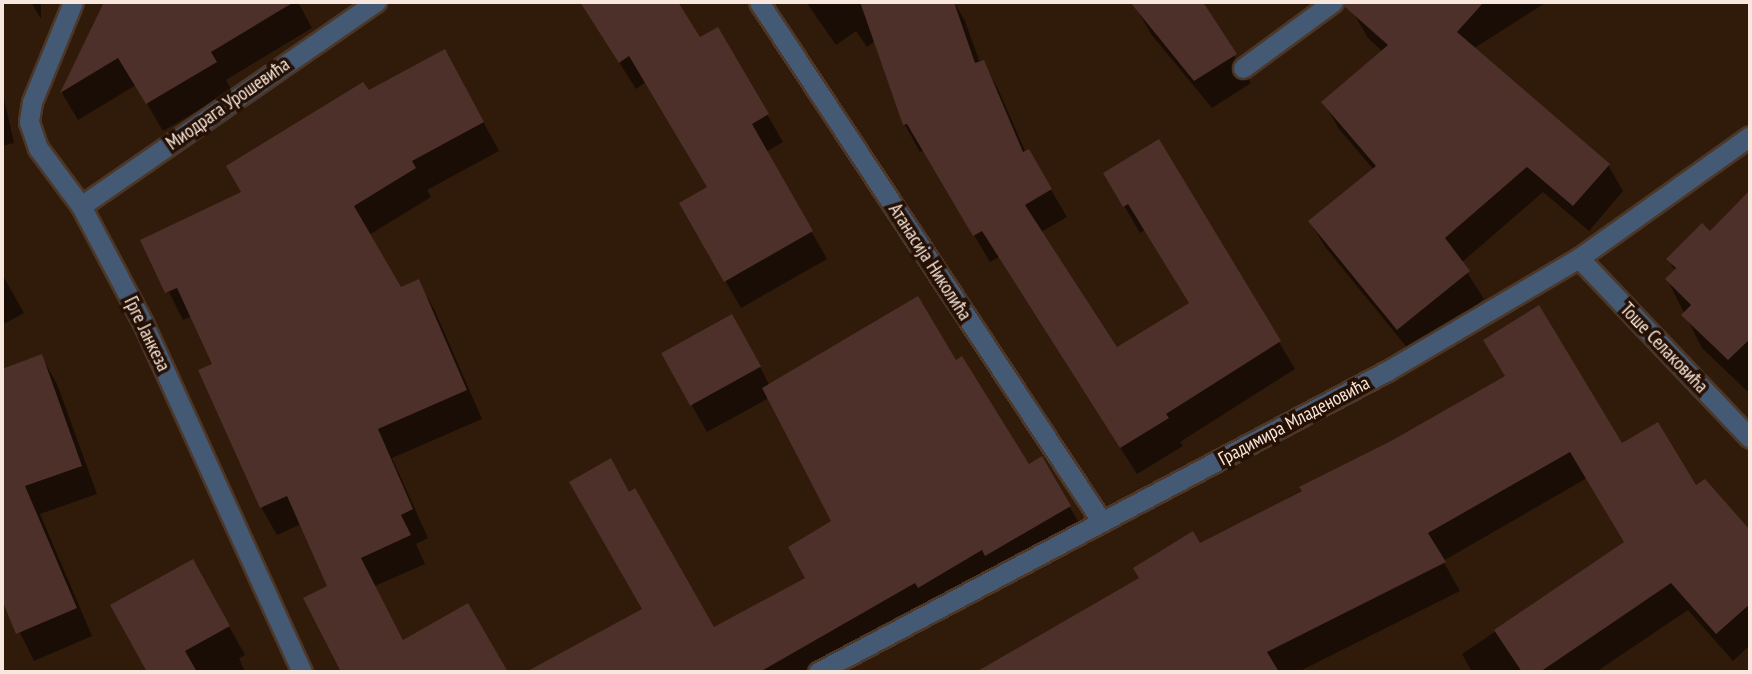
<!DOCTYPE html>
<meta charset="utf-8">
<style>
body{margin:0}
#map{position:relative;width:1752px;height:674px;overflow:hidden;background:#301a0a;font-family:"PT Sans Narrow",sans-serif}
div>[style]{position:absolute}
.shadow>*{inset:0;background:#0007}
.building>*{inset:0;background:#4c3029;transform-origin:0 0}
.roads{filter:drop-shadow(2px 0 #4c3728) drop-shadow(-2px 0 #4c3728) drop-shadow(0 2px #4c3728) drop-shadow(0 -2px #4c3728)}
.minor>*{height:19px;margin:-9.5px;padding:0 9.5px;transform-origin:9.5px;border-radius:9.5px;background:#435974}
span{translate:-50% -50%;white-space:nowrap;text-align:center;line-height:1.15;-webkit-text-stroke:7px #251003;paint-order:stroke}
.street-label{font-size:19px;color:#f7e7dd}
.frame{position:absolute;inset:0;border:4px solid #f7e7dd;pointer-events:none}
</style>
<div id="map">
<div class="shadow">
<i style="clip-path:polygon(31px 2px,41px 2px,41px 19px)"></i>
<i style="clip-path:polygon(106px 2px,298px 2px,312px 28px,226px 80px,232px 91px,163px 131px,136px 85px,78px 120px,62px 93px)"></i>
<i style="clip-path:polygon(581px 2px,676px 2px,700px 39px,718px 29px,783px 142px,766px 152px,827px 259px,741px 308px,681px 204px,709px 188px,646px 82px,636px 89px)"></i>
<i style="clip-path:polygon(806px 2px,954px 2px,965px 21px,980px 63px,983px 62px,998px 89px,1026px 153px,1028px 151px,1067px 217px,1041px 232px,1117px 349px,1191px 304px,1145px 230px,1140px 233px,1105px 173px,1279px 342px,1295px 369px,1180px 442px,1183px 446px,1137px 474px,999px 257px,990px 262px,924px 150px,920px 152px,905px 125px,875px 41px,867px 47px,856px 31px,836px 45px)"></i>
<i style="clip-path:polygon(1142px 2px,1201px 2px,1251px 83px,1212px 108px,1151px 34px,1135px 6px)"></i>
<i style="clip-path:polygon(1362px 2px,1547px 2px,1473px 49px,1608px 165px,1623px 191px,1589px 231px,1543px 192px,1461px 263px,1484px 299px,1413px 355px,1326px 248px,1310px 222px,1374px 170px,1339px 129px,1324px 103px,1383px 52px,1368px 38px,1353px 12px)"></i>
<i style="clip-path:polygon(460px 79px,499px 151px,427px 190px,431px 197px,369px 235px,400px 289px,418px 281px,434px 309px,482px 419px,392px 458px,428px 538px,416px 544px,425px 564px,375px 586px,404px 642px,468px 605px,506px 672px,343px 672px,305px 599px,329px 587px,301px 524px,277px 535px,261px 507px,215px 365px,192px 316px,183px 320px,143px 241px,243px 193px,368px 93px)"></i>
<i style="clip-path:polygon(2px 90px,14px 143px,2px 146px)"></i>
<i style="clip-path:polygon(1750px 192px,1750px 388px,1747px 391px,1702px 348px,1667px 279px,1675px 271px,1668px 259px,1710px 233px)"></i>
<i style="clip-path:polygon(2px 274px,24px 313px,2px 325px)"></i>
<i style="clip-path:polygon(748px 344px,770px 386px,955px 362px,1029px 466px,1042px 459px,1086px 535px,829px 672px,530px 672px,645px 610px,629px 494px,713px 629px,808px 579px,834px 521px,769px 398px,707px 432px,691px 404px)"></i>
<i style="clip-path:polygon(41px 356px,57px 384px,97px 494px,40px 514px,92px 636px,34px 661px,2px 596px,2px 371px)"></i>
<i style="clip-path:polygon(1392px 442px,1621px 445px,1696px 488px,1705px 481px,1750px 534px,1750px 645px,1733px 661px,1688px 610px,1596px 672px,1472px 672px,1462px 654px,1626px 543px,1587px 478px,1443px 561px,1460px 591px,1298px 672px,977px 672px,1200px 545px)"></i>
<i style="clip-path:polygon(208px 589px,245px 655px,239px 658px,245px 672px,149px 672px,112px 605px)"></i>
</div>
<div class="building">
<i style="clip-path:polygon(104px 2px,294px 2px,211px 52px,217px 62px,146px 104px,118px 58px,60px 93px)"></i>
<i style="clip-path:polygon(580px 2px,678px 2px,700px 37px,718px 27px,769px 114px,752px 124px,813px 231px,724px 282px,679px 203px,707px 187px,629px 56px,619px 63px)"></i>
<i style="clip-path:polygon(860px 2px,954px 2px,975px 63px,984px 60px,1023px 152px,1029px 149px,1052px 189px,1025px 205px,1117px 347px,1189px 303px,1128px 204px,1123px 207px,1103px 173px,1159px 139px,1281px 341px,1166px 414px,1169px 418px,1120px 448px,982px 231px,973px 236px,907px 124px,903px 125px)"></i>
<i style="clip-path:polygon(1130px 2px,1203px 2px,1237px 54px,1194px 81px)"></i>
<i style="clip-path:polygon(1345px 2px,1484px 2px,1457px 32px,1610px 164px,1573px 206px,1527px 167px,1445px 238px,1470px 271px,1397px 330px,1308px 221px,1376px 166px,1321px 102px,1388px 45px,1344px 6px)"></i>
<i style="clip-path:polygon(445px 49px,484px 122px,412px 161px,416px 168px,354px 206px,401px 287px,419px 279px,467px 390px,378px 429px,413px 509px,401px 515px,411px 535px,361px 558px,403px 640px,468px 603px,508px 672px,341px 672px,303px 598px,327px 586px,287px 496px,260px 508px,198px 370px,212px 364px,177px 288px,165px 293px,140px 240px,241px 192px,226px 166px,363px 82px,369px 90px)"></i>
<i style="clip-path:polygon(1750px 190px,1750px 339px,1728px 360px,1681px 315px,1691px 305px,1665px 279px,1676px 268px,1666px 259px,1702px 223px,1710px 231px)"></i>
<i style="clip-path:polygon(918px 296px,956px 360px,962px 356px,1029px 464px,1042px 456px,1071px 506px,985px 556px,982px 550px,918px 588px,915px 583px,760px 672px,526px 672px,642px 609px,569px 482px,611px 458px,629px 492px,635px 488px,714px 627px,805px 578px,788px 547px,831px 521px,762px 388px)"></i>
<i style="clip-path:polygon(1539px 305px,1622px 443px,1658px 422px,1696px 485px,1705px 479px,1750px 530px,1750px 604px,1716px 634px,1671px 583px,1540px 672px,1522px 672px,1494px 630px,1624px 542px,1570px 452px,1428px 533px,1446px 562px,1267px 652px,1279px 672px,976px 672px,1139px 578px,1133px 568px,1193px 531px,1200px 543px,1302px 491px,1299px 487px,1391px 441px,1505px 376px,1483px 340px)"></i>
<i style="left:732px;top:314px;width:60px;height:81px;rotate:61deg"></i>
<i style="clip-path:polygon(42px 354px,82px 466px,25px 486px,77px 608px,16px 634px,2px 600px,2px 369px)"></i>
<i style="clip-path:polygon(193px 559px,230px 626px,185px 651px,197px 672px,147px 672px,110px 605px)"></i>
</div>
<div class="roads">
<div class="minor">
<i style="left:73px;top:2px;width:108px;rotate:112.3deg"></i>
<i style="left:32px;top:102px;width:20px;rotate:99deg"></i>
<i style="left:29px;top:122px;width:28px;rotate:71deg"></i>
<i style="left:38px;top:148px;width:72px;rotate:53.4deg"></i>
<i style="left:81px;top:206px;width:132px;rotate:62.1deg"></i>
<i style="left:143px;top:323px;width:384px;rotate:65.5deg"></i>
<i style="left:759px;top:2px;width:623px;rotate:56.59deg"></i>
<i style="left:1243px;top:68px;width:112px;rotate:-36.3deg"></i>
<i style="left:81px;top:206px;width:359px;rotate:-34.7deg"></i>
<i style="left:1579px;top:258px;width:248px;rotate:46.5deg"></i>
<i style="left:818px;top:672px;width:644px;rotate:-27.88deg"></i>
<i style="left:1387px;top:371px;width:223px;rotate:-30.5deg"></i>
<i style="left:1579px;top:258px;width:210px;rotate:-35.5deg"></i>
</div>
</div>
<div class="street-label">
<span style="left:228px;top:104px;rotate:-35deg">Миодрага Урошевића</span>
<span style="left:930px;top:262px;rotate:57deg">Атанасија Николића</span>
<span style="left:147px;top:334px;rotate:64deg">Грге Јанкеза</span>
<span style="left:1664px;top:348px;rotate:46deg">Тоше Селаковића</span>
<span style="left:1294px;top:421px;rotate:-28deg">Градимира Младеновића</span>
</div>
<div class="frame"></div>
</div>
